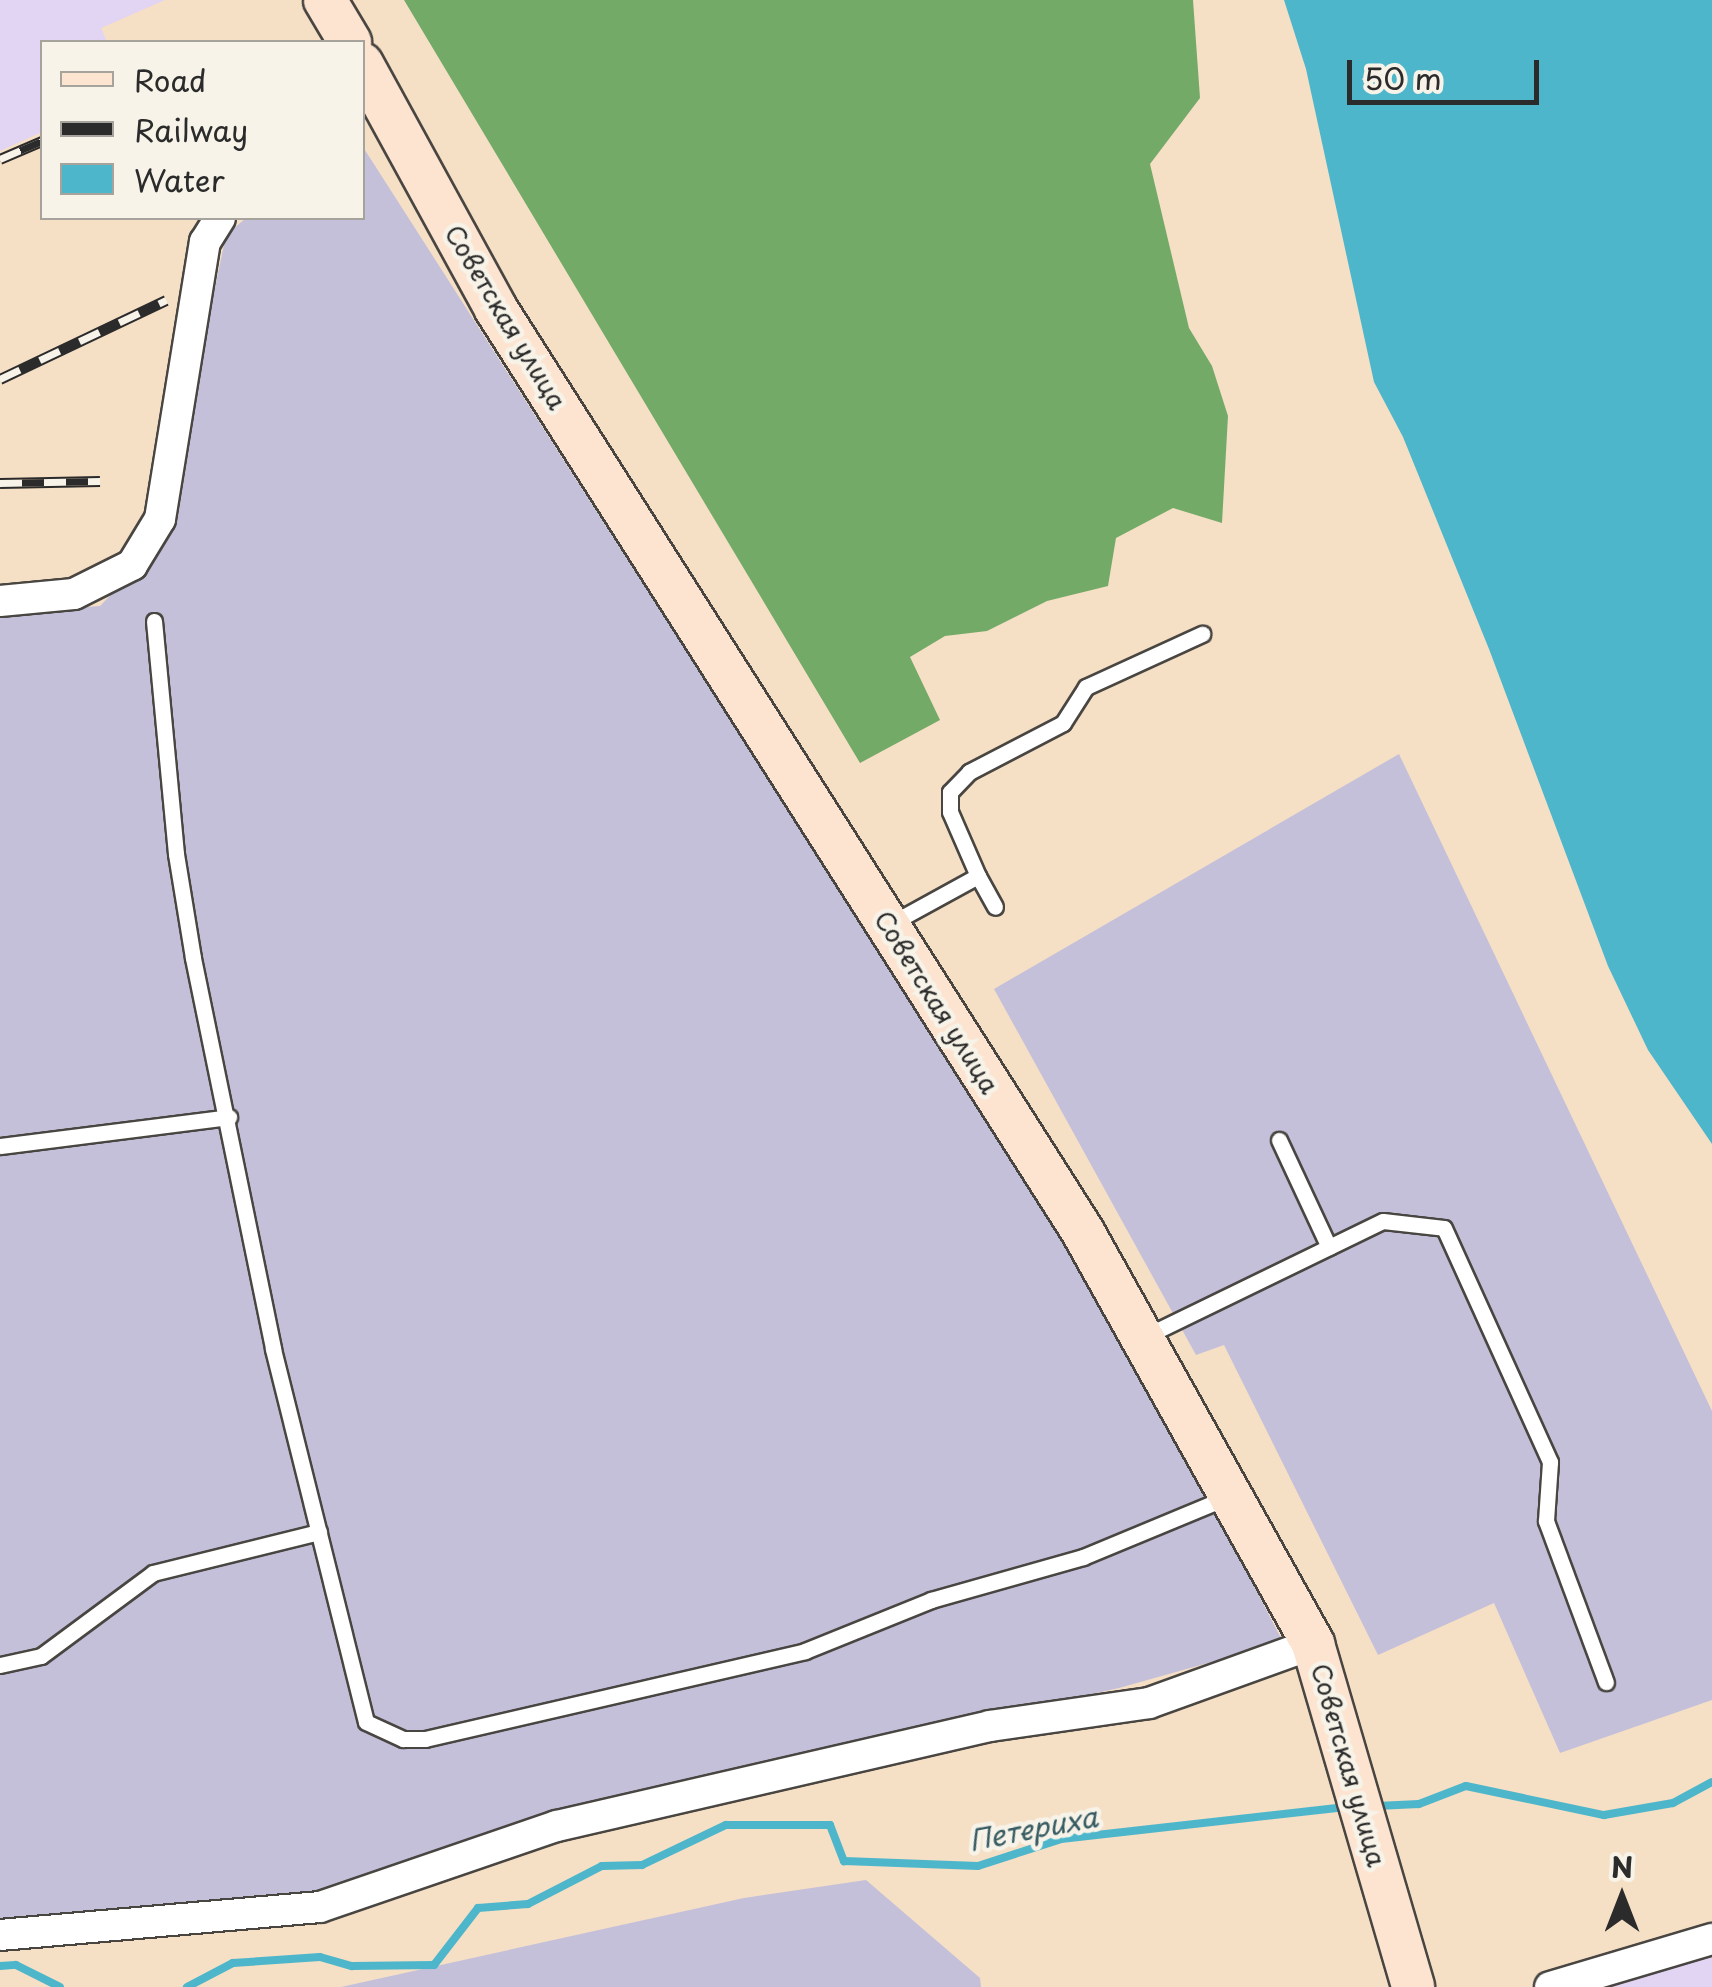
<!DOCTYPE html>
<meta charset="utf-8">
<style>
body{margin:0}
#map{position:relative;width:1712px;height:1987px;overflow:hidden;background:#f5dfc5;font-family:"Playpen Sans",sans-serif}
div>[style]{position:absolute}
.built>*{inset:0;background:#e2d4f3}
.industrial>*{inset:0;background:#c5c0da}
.forest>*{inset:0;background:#74aa68}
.water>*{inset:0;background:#4db6cb}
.stream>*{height:8px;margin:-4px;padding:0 4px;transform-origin:4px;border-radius:4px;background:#4db6cb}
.roads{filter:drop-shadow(2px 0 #494642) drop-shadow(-2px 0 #494642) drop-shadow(0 2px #494642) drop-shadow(0 -2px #494642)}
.lane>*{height:15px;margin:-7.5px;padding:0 7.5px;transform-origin:7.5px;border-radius:7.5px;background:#fff}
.street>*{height:30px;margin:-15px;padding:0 15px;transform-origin:15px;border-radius:15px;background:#fff}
.secondary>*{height:42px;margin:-21px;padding:0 21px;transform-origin:21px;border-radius:21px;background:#fde4d1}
.rail>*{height:11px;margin-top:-5.5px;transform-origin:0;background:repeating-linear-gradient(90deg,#f7f3e8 0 22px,#2b2b2b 0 44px);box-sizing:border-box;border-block:2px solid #2b2b2b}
span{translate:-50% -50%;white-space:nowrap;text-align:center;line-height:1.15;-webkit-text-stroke:9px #f7f3e8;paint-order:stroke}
.street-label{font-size:25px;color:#2b2b2b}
.water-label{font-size:28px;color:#375c63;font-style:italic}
.legend{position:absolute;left:40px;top:40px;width:325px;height:180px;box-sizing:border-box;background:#f7f3e8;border:2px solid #a5a39c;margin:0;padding:12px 18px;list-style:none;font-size:30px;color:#2b2b2b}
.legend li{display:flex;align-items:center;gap:20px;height:50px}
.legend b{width:50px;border:2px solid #a5a39c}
.north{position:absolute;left:1572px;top:1847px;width:100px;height:100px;-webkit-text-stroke:8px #f7f3e8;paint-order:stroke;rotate:0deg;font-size:28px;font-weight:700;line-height:40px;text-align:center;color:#2b2b2b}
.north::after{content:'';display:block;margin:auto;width:35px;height:45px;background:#2b2b2b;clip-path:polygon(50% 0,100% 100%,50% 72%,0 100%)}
.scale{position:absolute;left:1347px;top:60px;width:192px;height:45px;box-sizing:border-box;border:5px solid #2b2b2b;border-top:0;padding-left:12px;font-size:30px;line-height:35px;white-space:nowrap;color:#2b2b2b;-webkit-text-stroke:8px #f7f3e8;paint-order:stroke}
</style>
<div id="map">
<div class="built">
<i style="clip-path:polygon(0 0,165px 0,101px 28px,107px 42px,42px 42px,42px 132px,0 151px)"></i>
<i style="clip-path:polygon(1712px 1950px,1712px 1987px,1597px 1987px)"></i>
</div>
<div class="industrial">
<i style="clip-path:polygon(363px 147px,1033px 1193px,1179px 1441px,1283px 1642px,1119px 1688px,518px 1821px,417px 1871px,309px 1898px,0 1923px,0 613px,100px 606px,162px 542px,226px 235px,246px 218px,362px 218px)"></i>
<i style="clip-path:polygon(1399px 754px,1712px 1411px,1712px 1700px,1560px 1753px,1494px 1603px,1378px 1655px,1224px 1345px,1196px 1355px,994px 989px)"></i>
<i style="clip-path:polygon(866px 1880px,980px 1978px,981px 1987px,341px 1987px,744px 1898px)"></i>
</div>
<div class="forest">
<i style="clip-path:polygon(404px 0,1193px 0,1200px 98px,1150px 164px,1189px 328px,1212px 366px,1228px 416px,1222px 523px,1173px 508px,1116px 538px,1108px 586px,1047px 601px,987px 631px,945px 636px,910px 657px,940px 720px,860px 763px)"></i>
</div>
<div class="water">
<i style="clip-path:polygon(1284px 0,1712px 0,1712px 1144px,1648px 1050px,1608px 966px,1489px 649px,1403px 437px,1374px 382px,1306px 69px)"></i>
</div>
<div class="stream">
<i style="left:1377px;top:1806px;width:42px;rotate:-2.7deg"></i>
<i style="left:1419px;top:1804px;width:50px;rotate:-21deg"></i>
<i style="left:1466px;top:1786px;width:141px;rotate:11.9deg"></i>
<i style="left:1604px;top:1815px;width:70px;rotate:-9.9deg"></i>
<i style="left:1673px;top:1803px;width:44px;rotate:-28.3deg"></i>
<i style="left:0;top:1966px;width:16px;rotate:-4deg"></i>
<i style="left:16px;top:1965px;width:49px;rotate:26.6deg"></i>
<i style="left:187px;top:1987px;width:52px;rotate:-27.6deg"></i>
<i style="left:233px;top:1963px;width:87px;rotate:-3.9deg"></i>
<i style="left:320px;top:1957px;width:33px;rotate:16deg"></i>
<i style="left:352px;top:1966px;width:82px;rotate:-0.7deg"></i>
<i style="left:434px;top:1965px;width:72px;rotate:-52.3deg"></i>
<i style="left:478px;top:1908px;width:50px;rotate:-4.6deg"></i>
<i style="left:528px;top:1904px;width:83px;rotate:-27.2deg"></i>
<i style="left:602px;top:1866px;width:40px;rotate:-1.4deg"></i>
<i style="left:642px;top:1865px;width:93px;rotate:-25.5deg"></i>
<i style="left:726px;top:1825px;width:104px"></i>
<i style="left:830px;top:1825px;width:39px;rotate:69deg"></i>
<i style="left:844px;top:1861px;width:134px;rotate:2.1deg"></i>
<i style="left:978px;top:1866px;width:87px;rotate:-18deg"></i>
<i style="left:1061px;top:1839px;width:289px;rotate:-6.4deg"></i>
</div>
<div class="roads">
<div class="lane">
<i style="left:154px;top:621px;width:234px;rotate:84.6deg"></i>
<i style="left:176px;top:854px;width:105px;rotate:80.7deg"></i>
<i style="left:193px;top:958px;width:399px;rotate:78.4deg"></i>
<i style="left:273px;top:1349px;width:384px;rotate:76deg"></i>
<i style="left:366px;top:1722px;width:41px;rotate:24.7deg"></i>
<i style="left:403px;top:1739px;width:22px"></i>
<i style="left:425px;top:1739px;width:390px;rotate:-13deg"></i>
<i style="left:805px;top:1651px;width:136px;rotate:-22deg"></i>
<i style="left:931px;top:1600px;width:158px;rotate:-15.8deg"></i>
<i style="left:1083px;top:1557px;width:157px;rotate:-22.5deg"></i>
<i style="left:978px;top:876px;width:35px;rotate:61deg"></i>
<i style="left:892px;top:923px;width:98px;rotate:-28.7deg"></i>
<i style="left:978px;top:876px;width:70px;rotate:-113.6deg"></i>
<i style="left:950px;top:812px;width:20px;rotate:-90deg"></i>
<i style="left:950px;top:792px;width:28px;rotate:-46deg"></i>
<i style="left:969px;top:772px;width:106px;rotate:-27.5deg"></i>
<i style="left:1063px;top:723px;width:43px;rotate:-57.4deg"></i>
<i style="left:1086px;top:687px;width:128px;rotate:-24.6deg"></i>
<i style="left:1279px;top:1140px;width:118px;rotate:65deg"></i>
<i style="left:0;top:1146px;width:231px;rotate:-7.2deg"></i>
<i style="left:1146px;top:1336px;width:263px;rotate:-25.9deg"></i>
<i style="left:1383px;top:1221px;width:61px;rotate:6.5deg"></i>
<i style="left:1444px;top:1228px;width:257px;rotate:65.6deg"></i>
<i style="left:1550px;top:1462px;width:59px;rotate:93.9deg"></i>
<i style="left:1546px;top:1521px;width:172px;rotate:69.6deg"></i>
<i style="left:0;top:1665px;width:42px;rotate:-12.4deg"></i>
<i style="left:41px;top:1656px;width:139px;rotate:-36.5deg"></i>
<i style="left:153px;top:1573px;width:171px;rotate:-13.9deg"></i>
</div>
<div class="street">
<i style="left:0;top:601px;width:74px;rotate:-5.4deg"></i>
<i style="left:74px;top:594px;width:65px;rotate:-26.6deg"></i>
<i style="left:132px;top:565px;width:54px;rotate:-58.7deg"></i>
<i style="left:160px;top:519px;width:281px;rotate:-80.8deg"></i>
<i style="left:205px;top:242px;width:28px;rotate:-58deg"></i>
<i style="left:0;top:1935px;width:321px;rotate:-5deg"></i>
<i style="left:320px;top:1907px;width:250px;rotate:-18.9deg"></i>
<i style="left:557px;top:1826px;width:444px;rotate:-13deg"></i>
<i style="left:990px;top:1726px;width:161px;rotate:-8.2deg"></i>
<i style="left:1149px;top:1703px;width:174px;rotate:-19.8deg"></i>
<i style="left:1550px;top:1987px;width:169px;rotate:-16.5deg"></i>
</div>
<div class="secondary">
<i style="left:325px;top:0;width:49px;rotate:59.2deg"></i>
<i style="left:362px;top:64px;width:279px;rotate:61.3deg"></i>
<i style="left:496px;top:309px;width:1094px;rotate:57.54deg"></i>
<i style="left:1083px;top:1232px;width:472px;rotate:60.8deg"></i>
<i style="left:1313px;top:1644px;width:357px;rotate:73.7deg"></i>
</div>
</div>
<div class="rail">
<i style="left:0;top:159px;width:46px;rotate:-23.2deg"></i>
<i style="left:0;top:379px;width:184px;rotate:-25.4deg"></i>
<i style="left:0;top:483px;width:100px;rotate:-1.1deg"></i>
</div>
<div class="street-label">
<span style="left:506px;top:317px;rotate:59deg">Советская улица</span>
<span style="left:937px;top:1002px;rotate:58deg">Советская улица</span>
<span style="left:1349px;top:1765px;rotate:74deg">Советская улица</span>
</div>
<div class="water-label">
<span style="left:1033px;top:1828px;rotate:-11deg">Петериха</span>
</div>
<ul class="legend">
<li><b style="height:12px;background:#fde4d1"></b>Road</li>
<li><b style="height:12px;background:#2b2b2b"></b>Railway</li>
<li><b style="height:28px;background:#4db6cb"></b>Water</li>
</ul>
<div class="north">N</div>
<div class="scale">50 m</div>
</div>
